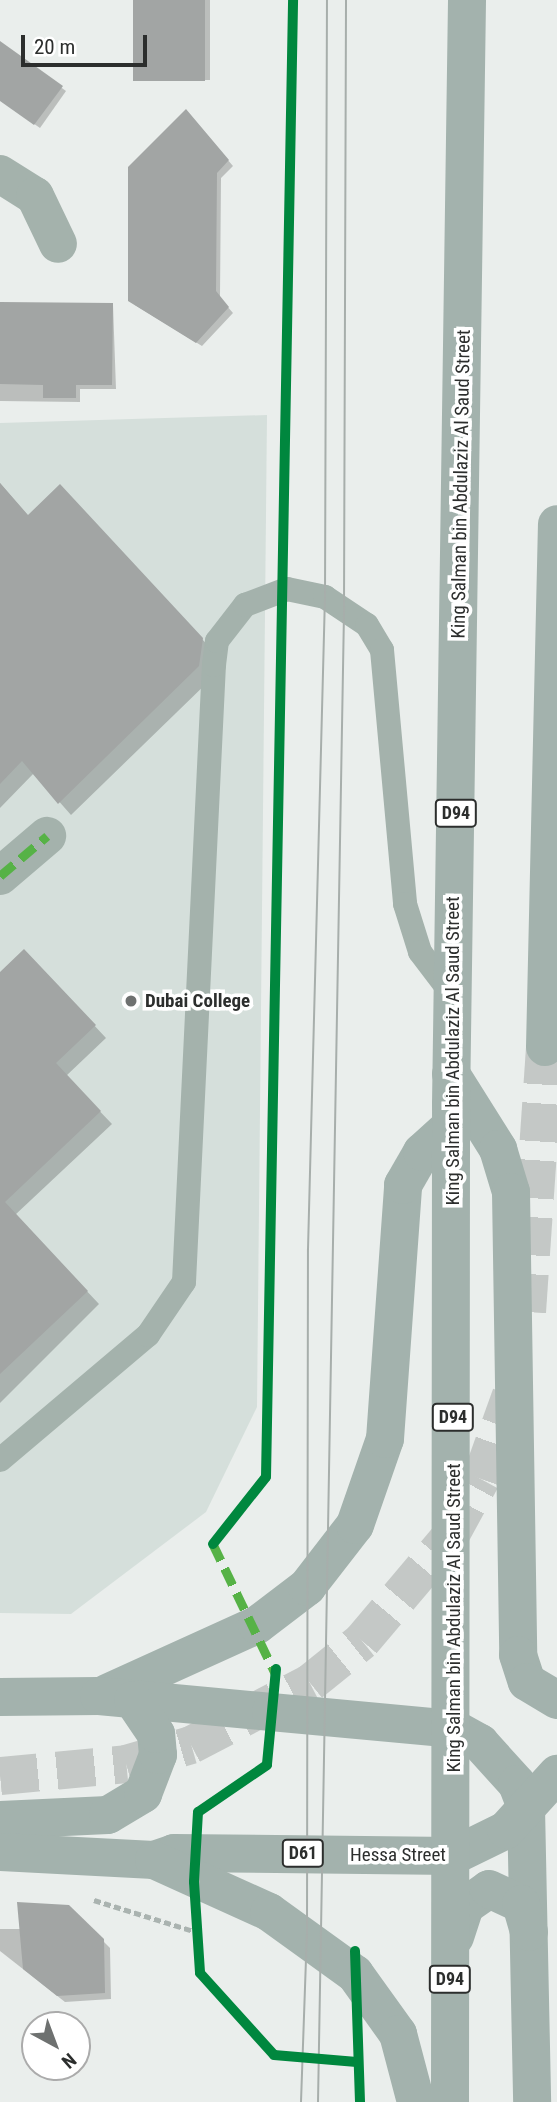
<!DOCTYPE html>
<style>
body{margin:0}
#map{position:relative;width:557px;height:2102px;overflow:hidden;background:#eaeeec;font-family:"Roboto Condensed",sans-serif}
div>[style]{position:absolute}
.built>*{inset:0;background:#d5dfdb}
.shadow>*{inset:0;background:#0003;transform-origin:0 0}
.building>*{inset:0;background:#a2a5a4;transform-origin:0 0}
.primary-tunnel>*{height:38px;margin-top:-19px;transform-origin:0;background:repeating-linear-gradient(90deg,#c4c8c6 0 38px,transparent 0 57px)}
.path>*{height:4.5px;margin-top:-2.25px;transform-origin:0;background:repeating-linear-gradient(90deg,#aab3b0 0 7px,transparent 0 10.5px)}
.lane>*{height:24px;margin:-12px;padding:0 12px;transform-origin:12px;border-radius:12px;background:#a4b2ac}
.street>*{height:38px;margin:-19px;padding:0 19px;transform-origin:19px;border-radius:19px;background:#a4b2ac}
.primary>*{height:38px;margin:-19px;padding:0 19px;transform-origin:19px;border-radius:19px;background:#a3b2ad}
.tram>*{height:2px;margin:-1px;padding:0 1px;transform-origin:1px;border-radius:1px;background:#a7aeab}
.quiet>*{height:9px;margin-top:-4.5px;transform-origin:0;background:repeating-linear-gradient(90deg,#56b246 0 18px,transparent 0 27px)}
.cycleway>*{height:10px;margin:-5px;padding:0 5px;transform-origin:5px;border-radius:5px;background:#00873e}
.dots>*{width:19px;height:19px;translate:-50% -50%;box-sizing:border-box;border:4px solid #fff;border-radius:50%}
span{translate:-50% -50%;white-space:nowrap;text-align:center;line-height:1.15;-webkit-text-stroke:7px #fff;paint-order:stroke}
.shield-label span{padding:2px 5px;background:#fff;border:2px solid;border-radius:5px;-webkit-text-stroke-width:0}
.shield-label{font-size:18px;color:#2c2e2d;font-weight:700}
.street-label{font-size:19px;color:#2c2e2d}
.poi-label{font-size:19px;color:#2c2e2d;font-weight:700}
.left{translate:0 -50%;text-align:left}
.north{position:absolute;left:21px;top:2011px;width:70px;height:70px;box-sizing:border-box;background:#fff;border:2px solid #ababab;border-radius:50%;rotate:139deg;font-size:19px;font-weight:700;line-height:28px;text-align:center;color:#2c2e2d}
.north::after{content:'';display:block;margin:auto;width:24px;height:32px;background:#6e7170;clip-path:polygon(50% 0,100% 100%,50% 72%,0 100%)}
.scale{position:absolute;left:21px;top:35px;width:126px;height:32px;box-sizing:border-box;border:4px solid #2c2e2d;border-top:0;padding-left:9px;font-size:21px;line-height:24px;white-space:nowrap;color:#2c2e2d;-webkit-text-stroke:5px #fff;paint-order:stroke}
</style>
<div id="map">
<div class="built">
<i style="clip-path:polygon(267px 415px,257px 1407px,206px 1512px,71px 1614px,0 1613px,0 423px)"></i>
</div>
<div class="shadow">
<i style="left:135px;top:0;width:75px;height:80px"></i>
<i style="clip-path:polygon(0 43px,66px 91px,40px 128px,0 100px)"></i>
<i style="clip-path:polygon(190px 116px,233px 166px,221px 178px,220px 298px,233px 313px,202px 346px,135px 305px)"></i>
<i style="clip-path:polygon(0 304px,113px 305px,116px 389px,80px 389px,80px 402px,0 401px)"></i>
<i style="clip-path:polygon(0 483px,29px 517px,71px 498px,214px 652px,211px 679px,71px 815px,34px 773px,0 808px)"></i>
<i style="clip-path:polygon(36px 963px,106px 1038px,66px 1076px,112px 1124px,15px 1215px,99px 1304px,0 1403px,0 974px)"></i>
<i style="clip-path:polygon(68px 1906px,110px 1948px,111px 1999px,65px 2002px,0 1951px,0 1929px,21px 1929px)"></i>
</div>
<div class="building">
<i style="left:133px;top:0;width:72px;height:81px"></i>
<i style="clip-path:polygon(0 41px,63px 86px,34px 125px,0 101px)"></i>
<i style="clip-path:polygon(186px 109px,229px 160px,217px 173px,216px 291px,229px 307px,196px 343px,128px 301px,128px 167px)"></i>
<i style="clip-path:polygon(0 302px,113px 303px,112px 385px,76px 385px,76px 398px,43px 398px,43px 385px,0 384px)"></i>
<i style="clip-path:polygon(0 483px,28px 515px,60px 484px,203px 638px,199px 666px,58px 804px,22px 761px,0 784px)"></i>
<i style="clip-path:polygon(24px 949px,96px 1025px,56px 1063px,101px 1111px,5px 1202px,88px 1291px,0 1374px,0 972px)"></i>
<i style="clip-path:polygon(17px 1902px,69px 1905px,104px 1939px,105px 1993px,57px 1996px,23px 1969px)"></i>
</div>
<div class="primary-tunnel">
<i style="left:527px;top:1312px;width:266px;rotate:-86.1deg"></i>
<i style="left:0;top:1776px;width:127px;rotate:-5.4deg"></i>
<i style="left:126px;top:1764px;width:68px;rotate:-16.3deg"></i>
<i style="left:191px;top:1745px;width:134px;rotate:-27.5deg"></i>
<i style="left:310px;top:1683px;width:67px;rotate:-38.9deg"></i>
<i style="left:362px;top:1641px;width:135px;rotate:-49.8deg"></i>
<i style="left:449px;top:1538px;width:67px;rotate:-61.5deg"></i>
<i style="left:481px;top:1479px;width:89px;rotate:-70.3deg"></i>
</div>
<div class="path">
<i style="left:94px;top:1900px;width:108px;rotate:17.3deg"></i>
</div>
<div class="lane">
<i style="left:0;top:1460px;width:194px;rotate:-40.2deg"></i>
<i style="left:148px;top:1335px;width:64px;rotate:-55.8deg"></i>
<i style="left:184px;top:1282px;width:618px;rotate:-87.22deg"></i>
<i style="left:214px;top:665px;width:24px;rotate:-83deg"></i>
<i style="left:217px;top:641px;width:46px;rotate:-52.1deg"></i>
<i style="left:245px;top:605px;width:45px;rotate:-20.9deg"></i>
<i style="left:287px;top:589px;width:39px;rotate:12deg"></i>
<i style="left:325px;top:597px;width:50px;rotate:33.7deg"></i>
<i style="left:367px;top:625px;width:29px;rotate:59deg"></i>
<i style="left:382px;top:650px;width:255px;rotate:84.8deg"></i>
<i style="left:405px;top:904px;width:50px;rotate:72.6deg"></i>
<i style="left:420px;top:952px;width:53px;rotate:52.7deg"></i>
</div>
<div class="street">
<i style="left:0;top:174px;width:41px;rotate:32.2deg"></i>
<i style="left:35px;top:196px;width:53px;rotate:64.4deg"></i>
<i style="left:0;top:876px;width:62px;rotate:-40.4deg"></i>
</div>
<div class="primary">
<i style="left:545px;top:1047px;width:523px;rotate:-88.69deg"></i>
<i style="left:451px;top:1074px;width:89px;rotate:57.9deg"></i>
<i style="left:498px;top:1149px;width:45px;rotate:73.2deg"></i>
<i style="left:511px;top:1192px;width:463px;rotate:89.1deg"></i>
<i style="left:518px;top:1655px;width:28px;rotate:72deg"></i>
<i style="left:527px;top:1682px;width:35px;rotate:31deg"></i>
<i style="left:107px;top:1693px;width:165px;rotate:-24.4deg"></i>
<i style="left:257px;top:1625px;width:63px;rotate:-37.2deg"></i>
<i style="left:307px;top:1587px;width:78px;rotate:-52.3deg"></i>
<i style="left:355px;top:1525px;width:91px;rotate:-70.8deg"></i>
<i style="left:385px;top:1439px;width:255px;rotate:-85.9deg"></i>
<i style="left:403px;top:1185px;width:38px;rotate:-60deg"></i>
<i style="left:422px;top:1152px;width:39px;rotate:-42deg"></i>
<i style="left:0;top:1697px;width:99px;rotate:-0.6deg"></i>
<i style="left:99px;top:1696px;width:173px;rotate:5.3deg"></i>
<i style="left:271px;top:1712px;width:185px;rotate:5.3deg"></i>
<i style="left:455px;top:1729px;width:29px;rotate:29deg"></i>
<i style="left:480px;top:1743px;width:55px;rotate:47.9deg"></i>
<i style="left:517px;top:1784px;width:26px;rotate:69deg"></i>
<i style="left:526px;top:1808px;width:294px;rotate:88.8deg"></i>
<i style="left:0;top:1820px;width:108px;rotate:-2.7deg"></i>
<i style="left:108px;top:1815px;width:41px;rotate:-31deg"></i>
<i style="left:143px;top:1794px;width:42px;rotate:-69deg"></i>
<i style="left:158px;top:1755px;width:21px;rotate:-95deg"></i>
<i style="left:156px;top:1734px;width:41px;rotate:-124.1deg"></i>
<i style="left:0;top:1852px;width:154px;rotate:3deg"></i>
<i style="left:154px;top:1860px;width:21px;rotate:-19deg"></i>
<i style="left:174px;top:1853px;width:279px;rotate:0.6deg"></i>
<i style="left:453px;top:1856px;width:59px;rotate:-26.1deg"></i>
<i style="left:506px;top:1830px;width:76px;rotate:-47.7deg"></i>
<i style="left:154px;top:1860px;width:126px;rotate:24.3deg"></i>
<i style="left:269px;top:1912px;width:106px;rotate:35.8deg"></i>
<i style="left:355px;top:1974px;width:74px;rotate:54.4deg"></i>
<i style="left:398px;top:2034px;width:70px;rotate:75.2deg"></i>
<i style="left:455px;top:1937px;width:33px;rotate:-72deg"></i>
<i style="left:465px;top:1906px;width:29px;rotate:-35deg"></i>
<i style="left:489px;top:1889px;width:35px;rotate:25deg"></i>
<i style="left:521px;top:1904px;width:29px;rotate:74deg"></i>
<i style="left:450px;top:2102px;width:997px;rotate:-89.94deg"></i>
<i style="left:451px;top:1105px;width:1105px;rotate:-89.17deg"></i>
</div>
<div class="tram">
<i style="left:301px;top:2102px;width:168px;rotate:-88deg"></i>
<i style="left:307px;top:1934px;width:685px;rotate:-89.92deg"></i>
<i style="left:308px;top:1249px;width:652px;rotate:-88.51deg"></i>
<i style="left:325px;top:597px;width:597px;rotate:-89.81deg"></i>
<i style="left:318px;top:2102px;width:1496px;rotate:-89deg"></i>
<i style="left:344px;top:606px;width:606px;rotate:-89.81deg"></i>
</div>
<div class="quiet">
<i style="left:0;top:876px;width:62px;rotate:-40.4deg"></i>
<i style="left:213px;top:1544px;width:143px;rotate:64.3deg"></i>
</div>
<div class="cycleway">
<i style="left:213px;top:1544px;width:85px;rotate:-51.7deg"></i>
<i style="left:266px;top:1477px;width:1477px;rotate:-88.95deg"></i>
<i style="left:276px;top:1669px;width:96px;rotate:95.4deg"></i>
<i style="left:267px;top:1765px;width:83px;rotate:145.7deg"></i>
<i style="left:198px;top:1812px;width:70px;rotate:93.3deg"></i>
<i style="left:194px;top:1882px;width:91px;rotate:86.2deg"></i>
<i style="left:200px;top:1973px;width:110px;rotate:47.9deg"></i>
<i style="left:274px;top:2055px;width:83px;rotate:4.8deg"></i>
<i style="left:355px;top:1951px;width:151px;rotate:88.1deg"></i>
</div>
<div class="dots">
<i style="left:131px;top:1001px;background:#6e7170"></i>
</div>
<div class="shield-label">
<span style="left:456px;top:813px">D94</span>
<span style="left:453px;top:1417px">D94</span>
<span style="left:303px;top:1853px">D61</span>
<span style="left:450px;top:1979px">D94</span>
</div>
<div class="street-label">
<span style="left:461px;top:484px;rotate:-89deg">King Salman bin Abdulaziz Al Saud Street</span>
<span style="left:453px;top:1051px;rotate:-90deg">King Salman bin Abdulaziz Al Saud Street</span>
<span style="left:454px;top:1618px;rotate:-90deg">King Salman bin Abdulaziz Al Saud Street</span>
<span style="left:398px;top:1855px">Hessa Street</span>
</div>
<div class="poi-label">
<span class="left" style="left:145px;top:1001px">Dubai College</span>
</div>
<div class="north">N</div>
<div class="scale">20 m</div>
</div>
